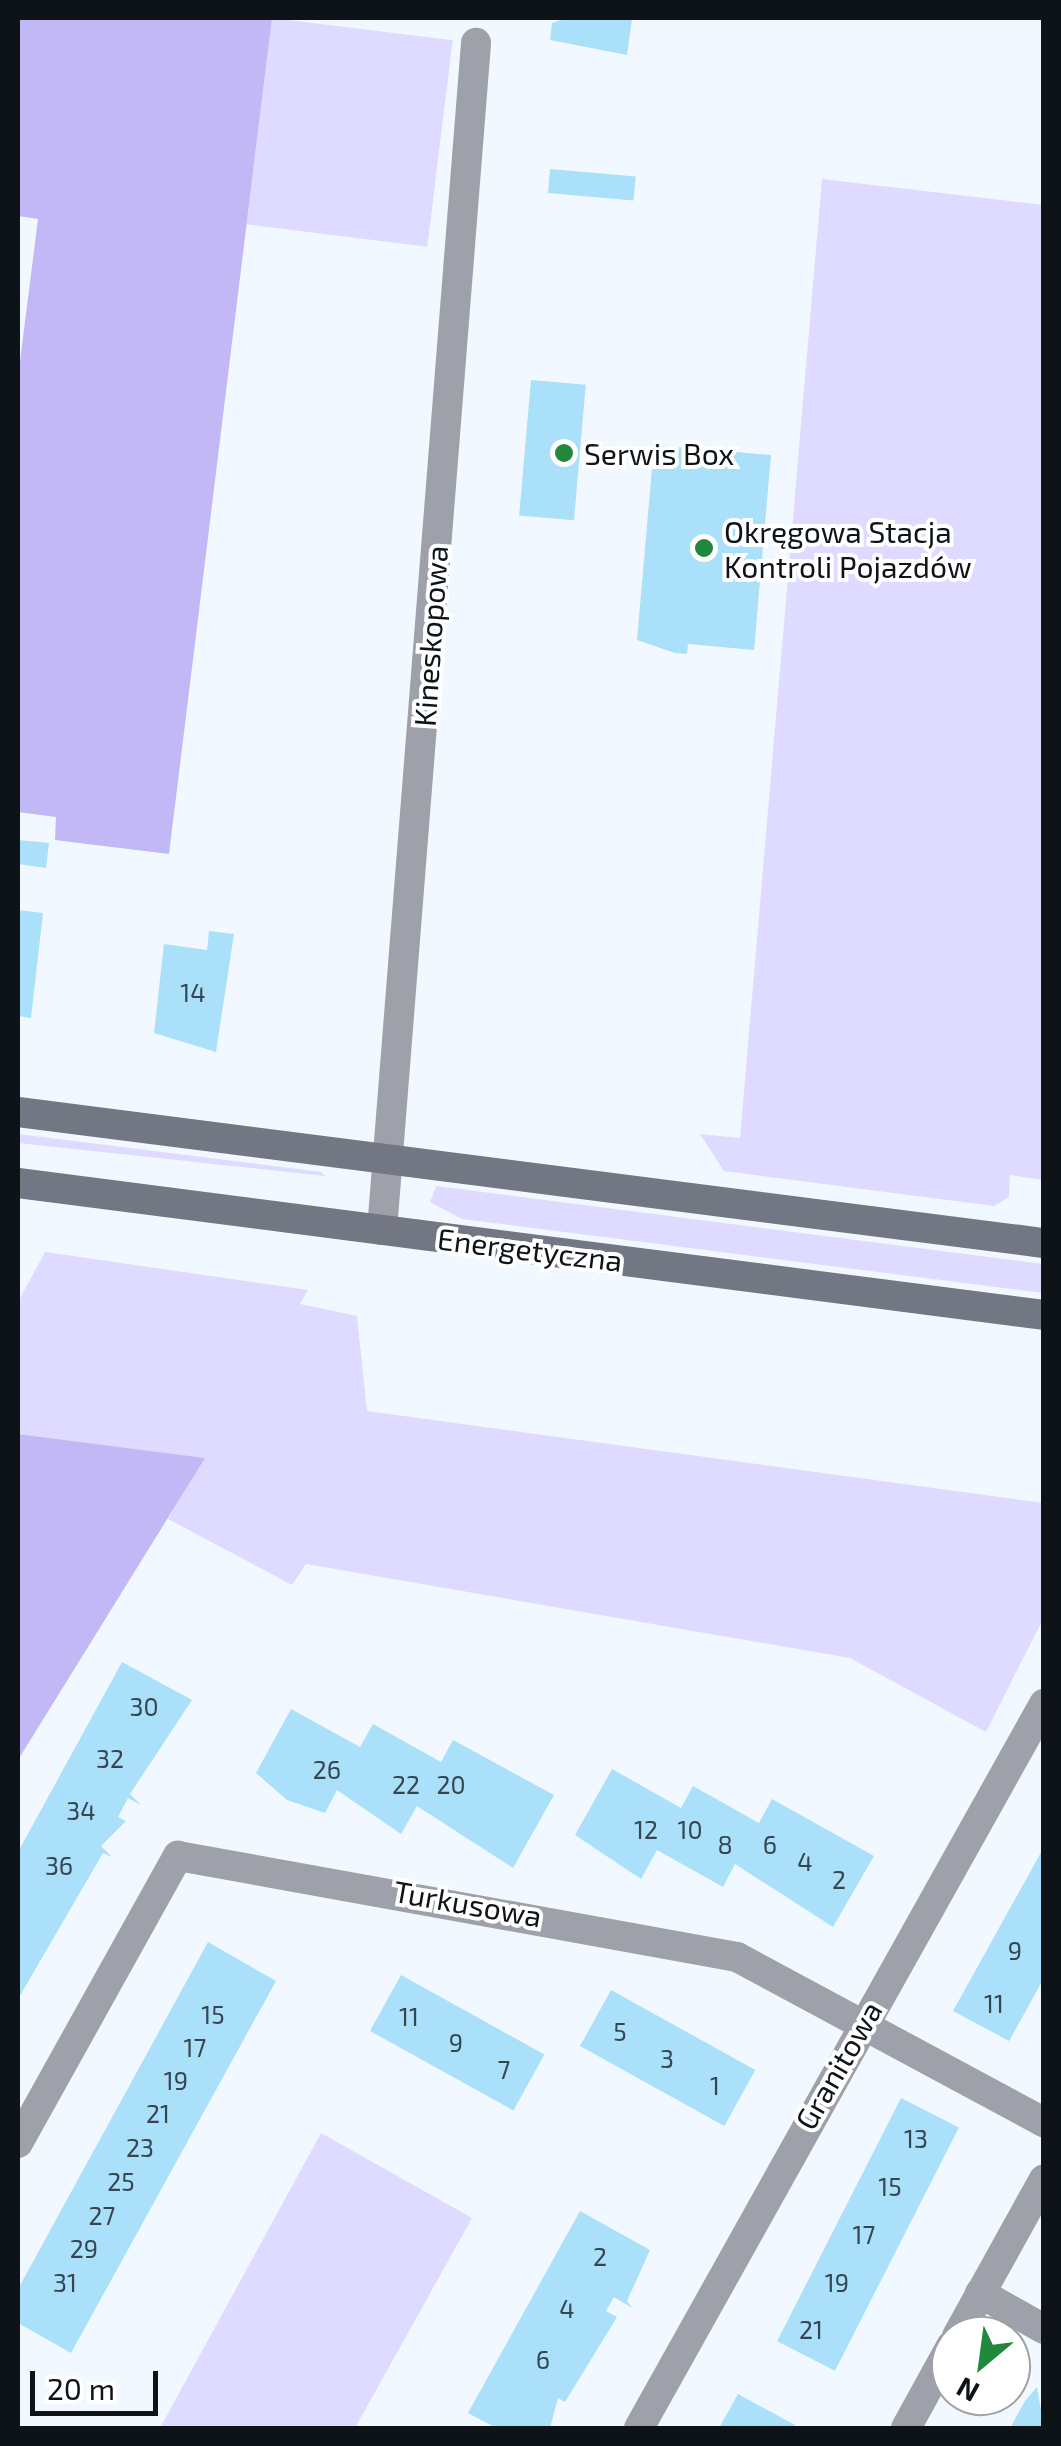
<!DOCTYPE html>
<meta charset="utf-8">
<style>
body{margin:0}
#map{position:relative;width:1061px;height:2446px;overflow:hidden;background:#f2f8ff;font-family:"Exo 2",sans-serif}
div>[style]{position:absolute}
.green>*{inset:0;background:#dfdaff;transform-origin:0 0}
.forest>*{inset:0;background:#c2b8f6}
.building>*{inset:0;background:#abe0fb;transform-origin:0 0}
.street>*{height:30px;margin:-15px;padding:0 15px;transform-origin:15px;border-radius:15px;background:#9ea1a9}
.secondary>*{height:30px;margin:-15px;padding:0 15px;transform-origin:15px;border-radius:15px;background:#737783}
.dots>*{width:28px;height:28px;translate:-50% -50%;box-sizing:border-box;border:5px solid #fff;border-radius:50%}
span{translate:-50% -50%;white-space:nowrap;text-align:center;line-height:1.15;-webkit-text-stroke:8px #fff;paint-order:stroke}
.number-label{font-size:25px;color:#354651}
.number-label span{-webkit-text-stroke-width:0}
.poi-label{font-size:30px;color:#0e1318}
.left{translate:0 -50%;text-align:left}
.street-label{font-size:30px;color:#0e1318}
.frame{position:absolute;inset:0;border:20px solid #0e1318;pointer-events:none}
.north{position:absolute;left:931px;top:2316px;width:100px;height:100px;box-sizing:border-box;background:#fff;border:2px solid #9fa1a3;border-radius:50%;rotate:209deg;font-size:28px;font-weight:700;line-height:40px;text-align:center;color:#0e1318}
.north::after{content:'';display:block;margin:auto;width:35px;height:45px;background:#22883d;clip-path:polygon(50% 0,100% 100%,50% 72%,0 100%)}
.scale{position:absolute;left:30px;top:2371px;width:128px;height:45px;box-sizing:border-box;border:5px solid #0e1318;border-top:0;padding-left:12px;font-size:30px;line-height:35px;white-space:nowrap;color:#0e1318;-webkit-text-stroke:8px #fff;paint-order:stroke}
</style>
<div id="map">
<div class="green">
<i style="left:272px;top:18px;width:182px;height:208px;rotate:7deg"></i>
<i style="clip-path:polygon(822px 179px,1043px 205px,1044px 1180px,1010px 1175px,1009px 1197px,994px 1206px,724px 1171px,700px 1134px,740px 1138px)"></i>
<i style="clip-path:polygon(18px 1134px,321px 1172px,325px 1176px,18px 1143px)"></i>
<i style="clip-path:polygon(436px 1186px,1043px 1264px,1043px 1293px,462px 1219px,430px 1202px)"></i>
<i style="clip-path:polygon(45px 1252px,308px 1290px,300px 1304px,357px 1316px,367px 1411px,1043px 1503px,1043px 1619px,986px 1732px,850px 1658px,306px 1564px,292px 1585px,168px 1519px,204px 1458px,18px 1434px,18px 1302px)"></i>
<i style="clip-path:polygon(321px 2133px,472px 2218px,355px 2428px,160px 2428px)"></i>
</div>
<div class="forest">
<i style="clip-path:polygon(18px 18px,272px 18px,169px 854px,55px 840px,56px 817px,18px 812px,18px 377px,38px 219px,18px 216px)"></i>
<i style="clip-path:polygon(18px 1434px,205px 1458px,18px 1760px)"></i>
</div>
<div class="building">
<i style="clip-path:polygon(568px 18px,632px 18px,627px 55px,550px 40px,552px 23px)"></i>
<i style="left:550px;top:169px;width:86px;height:24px;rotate:5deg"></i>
<i style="left:531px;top:380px;width:55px;height:136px;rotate:5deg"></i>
<i style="clip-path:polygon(654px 445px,771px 455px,754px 650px,688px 644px,687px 654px,675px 653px,637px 640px)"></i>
<i style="clip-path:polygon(18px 840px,49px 843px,46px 868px,18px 864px)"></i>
<i style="clip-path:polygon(18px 910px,43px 913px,31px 1018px,18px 1016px)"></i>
<i style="clip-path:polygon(209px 931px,234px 934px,216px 1052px,154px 1033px,164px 944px,207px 950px)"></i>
<i style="clip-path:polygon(122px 1662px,192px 1700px,130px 1794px,141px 1805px,128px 1798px,118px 1817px,126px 1821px,101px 1846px,112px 1857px,103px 1853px,18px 1999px,18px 1852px)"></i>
<i style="clip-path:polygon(291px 1709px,360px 1747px,373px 1724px,441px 1762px,453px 1740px,554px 1795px,513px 1868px,417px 1806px,401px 1834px,337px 1790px,325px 1813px,287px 1800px,256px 1773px)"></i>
<i style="clip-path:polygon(612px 1769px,681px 1808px,693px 1786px,759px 1823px,772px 1799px,874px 1856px,833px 1927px,735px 1864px,723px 1887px,657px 1850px,641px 1879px,575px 1835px)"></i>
<i style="clip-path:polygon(1044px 1847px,1044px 1978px,1009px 2041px,953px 2011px)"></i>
<i style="clip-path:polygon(208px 1942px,276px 1981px,71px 2353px,18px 2323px,18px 2289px)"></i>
<i style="left:401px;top:1975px;width:164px;height:64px;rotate:29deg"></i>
<i style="left:611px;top:1990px;width:165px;height:64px;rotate:29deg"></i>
<i style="left:901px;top:2098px;width:65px;height:273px;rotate:27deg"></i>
<i style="clip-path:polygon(580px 2211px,650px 2250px,627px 2301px,632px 2308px,614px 2297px,606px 2311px,617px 2317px,565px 2402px,558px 2398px,550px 2428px,496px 2428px,468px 2413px)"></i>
<i style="clip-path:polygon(1037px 2387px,1044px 2428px,1010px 2428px,1025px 2401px)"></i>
<i style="clip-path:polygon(738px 2394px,795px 2425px,793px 2428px,719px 2428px)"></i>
</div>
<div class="street">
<i style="left:382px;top:1230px;width:1191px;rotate:-85.47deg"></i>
<i style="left:18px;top:2143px;width:329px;rotate:-60.9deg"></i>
<i style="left:178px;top:1856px;width:568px;rotate:10.24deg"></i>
<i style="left:737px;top:1957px;width:349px;rotate:28.3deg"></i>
<i style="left:980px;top:2293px;width:73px;rotate:29.4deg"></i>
<i style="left:957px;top:2336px;width:179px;rotate:-61deg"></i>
<i style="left:639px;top:2428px;width:830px;rotate:-60.78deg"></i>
<i style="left:906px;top:2428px;width:94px;rotate:-61.2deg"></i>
</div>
<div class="secondary">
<i style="left:18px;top:1112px;width:1034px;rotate:7.28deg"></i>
<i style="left:18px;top:1183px;width:1034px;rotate:7.33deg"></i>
</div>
<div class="dots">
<i style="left:564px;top:453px;background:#22883d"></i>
<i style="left:704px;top:548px;background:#22883d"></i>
</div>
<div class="number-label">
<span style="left:193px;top:992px">14</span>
<span style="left:144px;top:1706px">30</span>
<span style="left:110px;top:1758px">32</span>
<span style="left:327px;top:1769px">26</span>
<span style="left:406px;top:1784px">22</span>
<span style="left:451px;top:1784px">20</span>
<span style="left:81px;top:1810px">34</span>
<span style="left:646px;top:1829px">12</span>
<span style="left:690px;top:1829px">10</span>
<span style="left:725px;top:1844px">8</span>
<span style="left:770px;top:1844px">6</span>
<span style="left:805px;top:1861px">4</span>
<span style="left:59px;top:1865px">36</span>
<span style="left:839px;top:1879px">2</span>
<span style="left:1015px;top:1950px">9</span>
<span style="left:994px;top:2003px">11</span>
<span style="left:213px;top:2014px">15</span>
<span style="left:409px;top:2016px">11</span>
<span style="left:620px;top:2031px">5</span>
<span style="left:456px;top:2042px">9</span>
<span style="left:195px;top:2047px">17</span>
<span style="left:667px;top:2058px">3</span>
<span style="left:504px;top:2069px">7</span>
<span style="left:176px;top:2080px">19</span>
<span style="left:715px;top:2085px">1</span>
<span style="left:158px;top:2113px">21</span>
<span style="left:916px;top:2138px">13</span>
<span style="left:140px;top:2147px">23</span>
<span style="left:121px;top:2181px">25</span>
<span style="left:890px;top:2186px">15</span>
<span style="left:102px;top:2215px">27</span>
<span style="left:864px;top:2234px">17</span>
<span style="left:84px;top:2248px">29</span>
<span style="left:600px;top:2256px">2</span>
<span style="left:65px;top:2282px">31</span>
<span style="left:837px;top:2282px">19</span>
<span style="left:567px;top:2308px">4</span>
<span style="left:811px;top:2329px">21</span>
<span style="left:543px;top:2359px">6</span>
</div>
<div class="poi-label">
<span class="left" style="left:584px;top:453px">Serwis Box</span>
<span class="left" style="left:724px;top:548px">Okręgowa Stacja<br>Kontroli Pojazdów</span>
</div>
<div class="street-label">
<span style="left:430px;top:636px;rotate:-86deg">Kineskopowa</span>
<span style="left:530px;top:1249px;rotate:7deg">Energetyczna</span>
<span style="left:468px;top:1903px;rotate:10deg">Turkusowa</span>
<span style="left:838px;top:2065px;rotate:-60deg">Granitowa</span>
</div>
<div class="frame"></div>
<div class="north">N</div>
<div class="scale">20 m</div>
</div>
